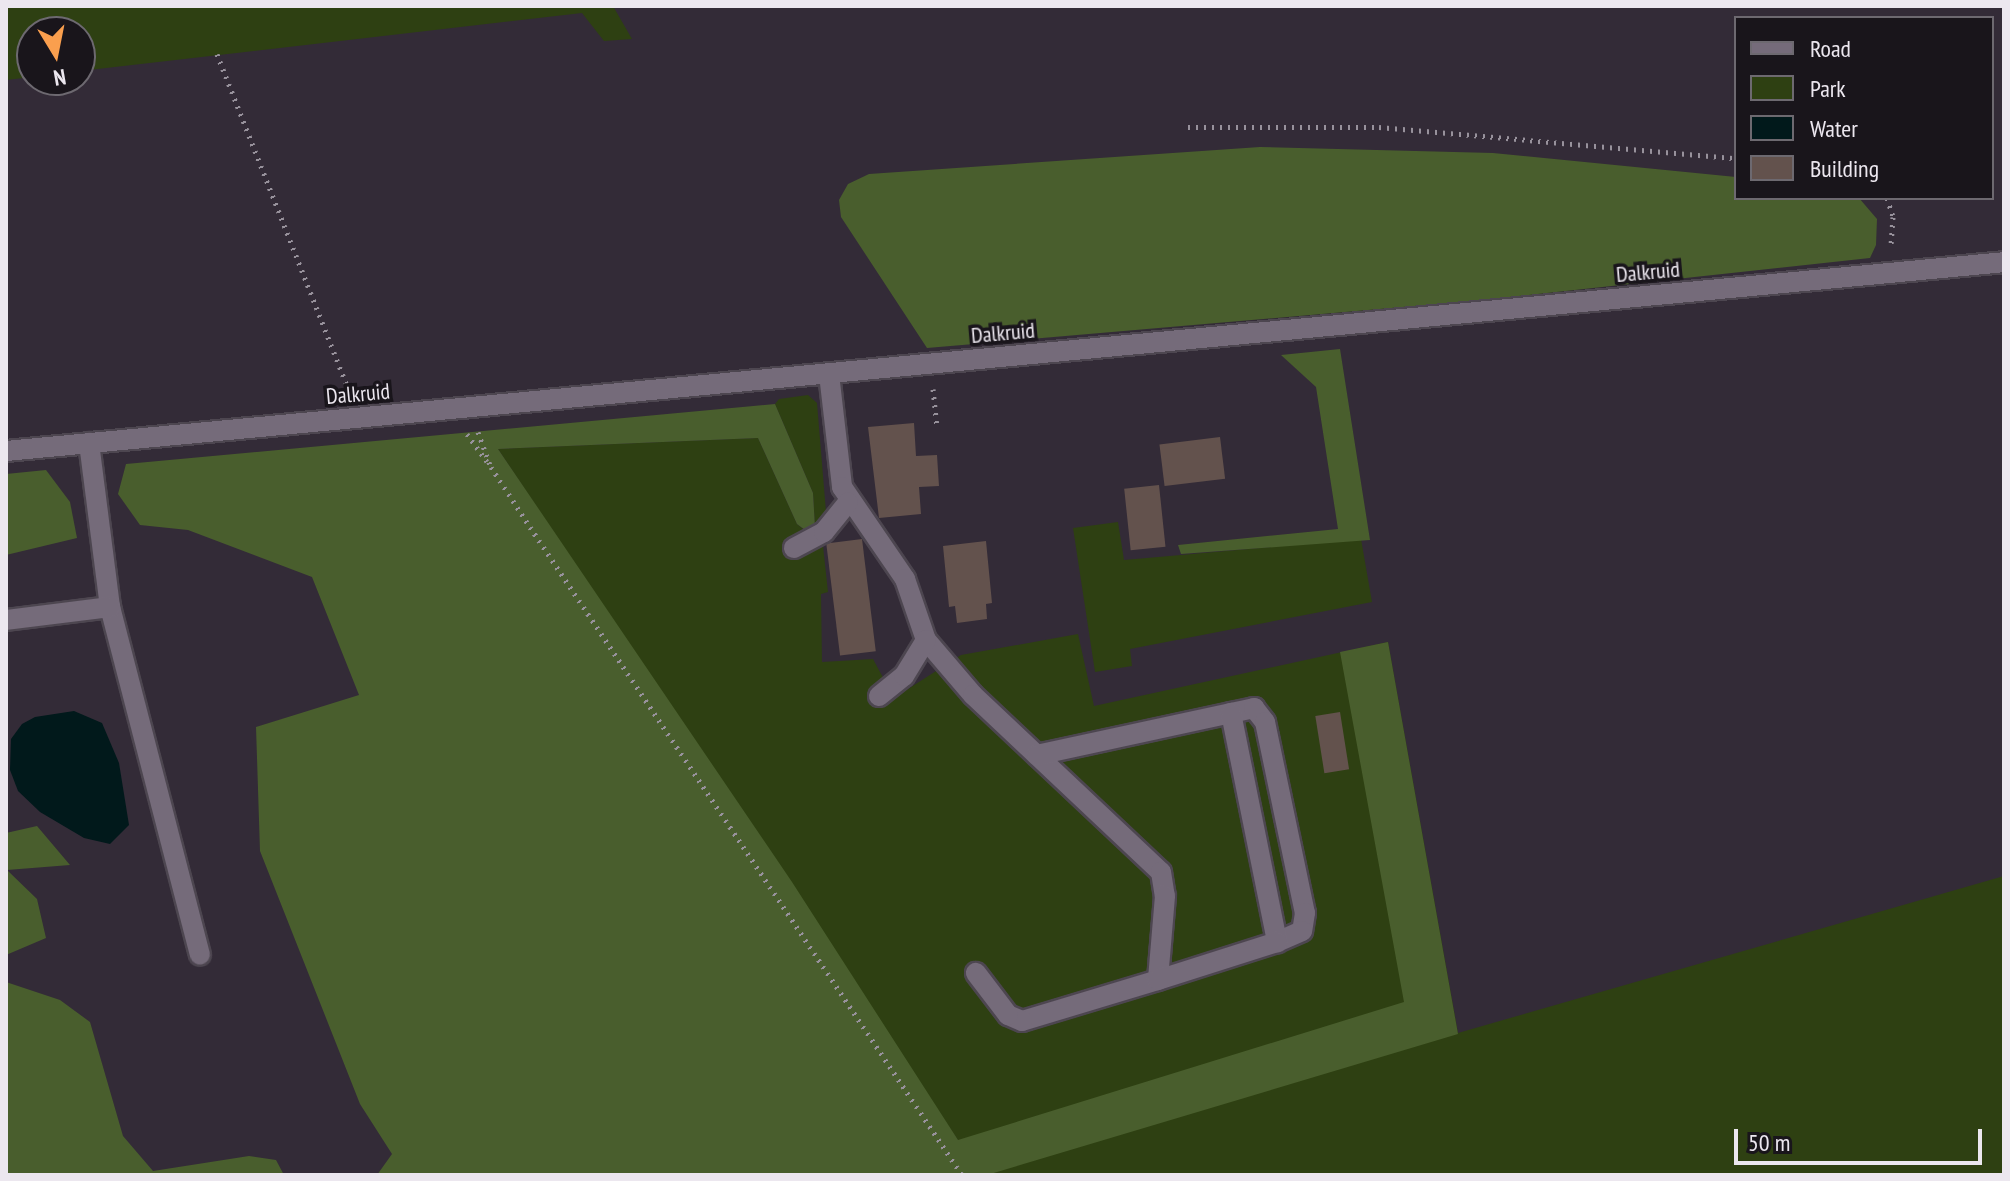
<!DOCTYPE html>
<style>
body{margin:0}
#map{position:relative;width:2010px;height:1181px;overflow:hidden;background:#332b37;font-family:"PT Sans Narrow",sans-serif}
div>[style]{position:absolute}
.green>*{inset:0;background:#2e4012}
.forest>*{inset:0;background:#495e2d}
.water>*{inset:0;background:#01191b}
.building>*{inset:0;background:#63524d;transform-origin:0 0}
.path>*{height:5px;margin-top:-2.5px;transform-origin:0;background:repeating-linear-gradient(90deg,#98929c 0 2px,transparent 0 8px)}
.roads{filter:drop-shadow(2px 0 #4d4650) drop-shadow(-2px 0 #4d4650) drop-shadow(0 2px #4d4650) drop-shadow(0 -2px #4d4650)}
.minor>*{height:20px;margin:-10px;padding:0 10px;transform-origin:10px;border-radius:10px;background:#756b7a}
span{translate:-50% -50%;white-space:nowrap;text-align:center;line-height:1.15;-webkit-text-stroke:7px #19151b;paint-order:stroke}
.street-label{font-size:22px;color:#ece7ef}
.frame{position:absolute;inset:0;border:8px solid #ece7ef;pointer-events:none}
.legend{position:absolute;left:1734px;top:16px;width:260px;height:184px;box-sizing:border-box;background:#19151b;border:2px solid #6d6970;margin:0;padding:10px 14px;list-style:none;font-size:24px;color:#ece7ef}
.legend li{display:flex;align-items:center;gap:16px;height:40px}
.legend b{width:40px;border:2px solid #6d6970}
.north{position:absolute;left:16px;top:16px;width:80px;height:80px;box-sizing:border-box;background:#19151b;border:2px solid #6d6970;border-radius:50%;rotate:170deg;font-size:22px;font-weight:700;line-height:32px;text-align:center;color:#ece7ef}
.north::after{content:'';display:block;margin:auto;width:28px;height:36px;background:#fa9f4e;clip-path:polygon(50% 0,100% 100%,50% 72%,0 100%)}
.scale{position:absolute;left:1734px;top:1129px;width:248px;height:36px;box-sizing:border-box;border:4px solid #ece7ef;border-top:0;padding-left:10px;font-size:24px;line-height:28px;white-space:nowrap;color:#ece7ef;-webkit-text-stroke:6px #19151b;paint-order:stroke}
</style>
<div id="map">
<div class="green">
<i style="clip-path:polygon(6px 6px,613px 6px,632px 39px,604px 41px,582px 13px,80px 71px,80px 32px,32px 32px,32px 77px,6px 80px)"></i>
<i style="clip-path:polygon(808px 395px,817px 403px,826px 512px,815px 527px,813px 493px,775px 404px,779px 399px)"></i>
<i style="clip-path:polygon(758px 438px,797px 524px,823px 546px,828px 592px,821px 594px,822px 662px,873px 659px,894px 698px,961px 655px,1078px 634px,1094px 706px,1388px 642px,1458px 1033px,2004px 876px,2004px 1175px,981px 1175px,498px 449px)"></i>
<i style="clip-path:polygon(1118px 522px,1124px 560px,1361px 539px,1372px 602px,1130px 649px,1132px 666px,1095px 672px,1073px 528px)"></i>
</div>
<div class="forest">
<i style="clip-path:polygon(1260px 147px,1493px 153px,1736px 177px,1736px 198px,1859px 198px,1877px 219px,1876px 245px,1870px 258px,1472px 301px,927px 348px,841px 217px,839px 200px,848px 184px,869px 174px)"></i>
<i style="clip-path:polygon(1340px 349px,1370px 540px,1181px 554px,1178px 545px,1338px 529px,1316px 387px,1281px 355px)"></i>
<i style="clip-path:polygon(775px 404px,813px 493px,815px 527px,805px 530px,797px 524px,758px 438px,498px 449px,792px 882px,958px 1140px,1404px 1002px,1340px 652px,1388px 642px,1458px 1034px,987px 1175px,377px 1175px,392px 1154px,360px 1104px,260px 851px,256px 727px,359px 695px,312px 577px,188px 530px,140px 525px,118px 494px,126px 464px)"></i>
<i style="clip-path:polygon(46px 470px,70px 502px,77px 538px,6px 555px,6px 474px)"></i>
<i style="clip-path:polygon(37px 826px,70px 865px,7px 870px,37px 899px,46px 938px,6px 955px,6px 833px)"></i>
<i style="clip-path:polygon(6px 982px,60px 1000px,90px 1022px,123px 1136px,153px 1171px,249px 1156px,276px 1160px,284px 1175px,6px 1175px)"></i>
</div>
<div class="water">
<i style="clip-path:polygon(74px 711px,102px 723px,119px 763px,129px 825px,110px 844px,84px 838px,40px 812px,18px 791px,10px 770px,11px 739px,22px 724px,35px 717px)"></i>
</div>
<div class="building">
<i style="clip-path:polygon(914px 423px,916px 456px,937px 455px,939px 486px,919px 487px,921px 514px,879px 518px,868px 427px)"></i>
<i style="left:1220px;top:437px;width:42px;height:61px;rotate:83deg"></i>
<i style="left:1159px;top:485px;width:62px;height:35px;rotate:84deg"></i>
<i style="left:862px;top:539px;width:113px;height:36px;rotate:83deg"></i>
<i style="clip-path:polygon(986px 541px,992px 603px,986px 604px,987px 619px,957px 623px,955px 606px,949px 607px,943px 546px)"></i>
<i style="left:1340px;top:712px;width:58px;height:25px;rotate:81deg"></i>
</div>
<div class="path">
<i style="left:217px;top:54px;width:365px;rotate:68.6deg"></i>
<i style="left:1188px;top:127px;width:191px"></i>
<i style="left:1379px;top:127px;width:358px;rotate:5deg"></i>
<i style="left:1887px;top:198px;width:20px;rotate:72deg"></i>
<i style="left:1893px;top:217px;width:31px;rotate:94deg"></i>
<i style="left:933px;top:389px;width:38px;rotate:84deg"></i>
<i style="left:478px;top:432px;width:37px;rotate:70deg"></i>
<i style="left:491px;top:467px;width:72px;rotate:57deg"></i>
<i style="left:530px;top:527px;width:779px;rotate:56.31deg"></i>
<i style="left:467px;top:434px;width:34px;rotate:54deg"></i>
</div>
<div class="roads">
<div class="minor">
<i style="left:829px;top:374px;width:114px;rotate:83.4deg"></i>
<i style="left:842px;top:487px;width:112px;rotate:55.6deg"></i>
<i style="left:905px;top:579px;width:65px;rotate:71deg"></i>
<i style="left:926px;top:640px;width:72px;rotate:49.5deg"></i>
<i style="left:973px;top:695px;width:258px;rotate:43.3deg"></i>
<i style="left:1161px;top:872px;width:24px;rotate:81deg"></i>
<i style="left:1165px;top:896px;width:84px;rotate:94.8deg"></i>
<i style="left:1158px;top:980px;width:142px;rotate:163.2deg"></i>
<i style="left:1022px;top:1021px;width:15px;rotate:-157deg"></i>
<i style="left:1008px;top:1015px;width:53px;rotate:-127.3deg"></i>
<i style="left:89px;top:443px;width:165px;rotate:82.7deg"></i>
<i style="left:110px;top:607px;width:359px;rotate:75.5deg"></i>
<i style="left:6px;top:451px;width:2007px;rotate:-5.4deg"></i>
<i style="left:794px;top:548px;width:34px;rotate:-28deg"></i>
<i style="left:824px;top:532px;width:38px;rotate:-51deg"></i>
<i style="left:6px;top:620px;width:105px;rotate:-7.1deg"></i>
<i style="left:879px;top:696px;width:32px;rotate:-39deg"></i>
<i style="left:904px;top:676px;width:42px;rotate:-58.6deg"></i>
<i style="left:1231px;top:713px;width:24px;rotate:-12deg"></i>
<i style="left:1254px;top:708px;width:18px;rotate:52deg"></i>
<i style="left:1265px;top:722px;width:195px;rotate:78.2deg"></i>
<i style="left:1305px;top:913px;width:18px;rotate:99deg"></i>
<i style="left:1302px;top:931px;width:27px;rotate:156deg"></i>
<i style="left:1037px;top:755px;width:198px;rotate:-12.2deg"></i>
<i style="left:1231px;top:713px;width:234px;rotate:78.6deg"></i>
<i style="left:1277px;top:942px;width:125px;rotate:162.3deg"></i>
</div>
</div>
<div class="street-label">
<span style="left:1648px;top:272px;rotate:-5deg">Dalkruid</span>
<span style="left:1003px;top:333px;rotate:-5deg">Dalkruid</span>
<span style="left:358px;top:394px;rotate:-5deg">Dalkruid</span>
</div>
<div class="frame"></div>
<ul class="legend">
<li><b style="height:10px;background:#756b7a"></b>Road</li>
<li><b style="height:22px;background:#2e4012"></b>Park</li>
<li><b style="height:22px;background:#01191b"></b>Water</li>
<li><b style="height:22px;background:#63524d"></b>Building</li>
</ul>
<div class="north">N</div>
<div class="scale">50 m</div>
</div>
